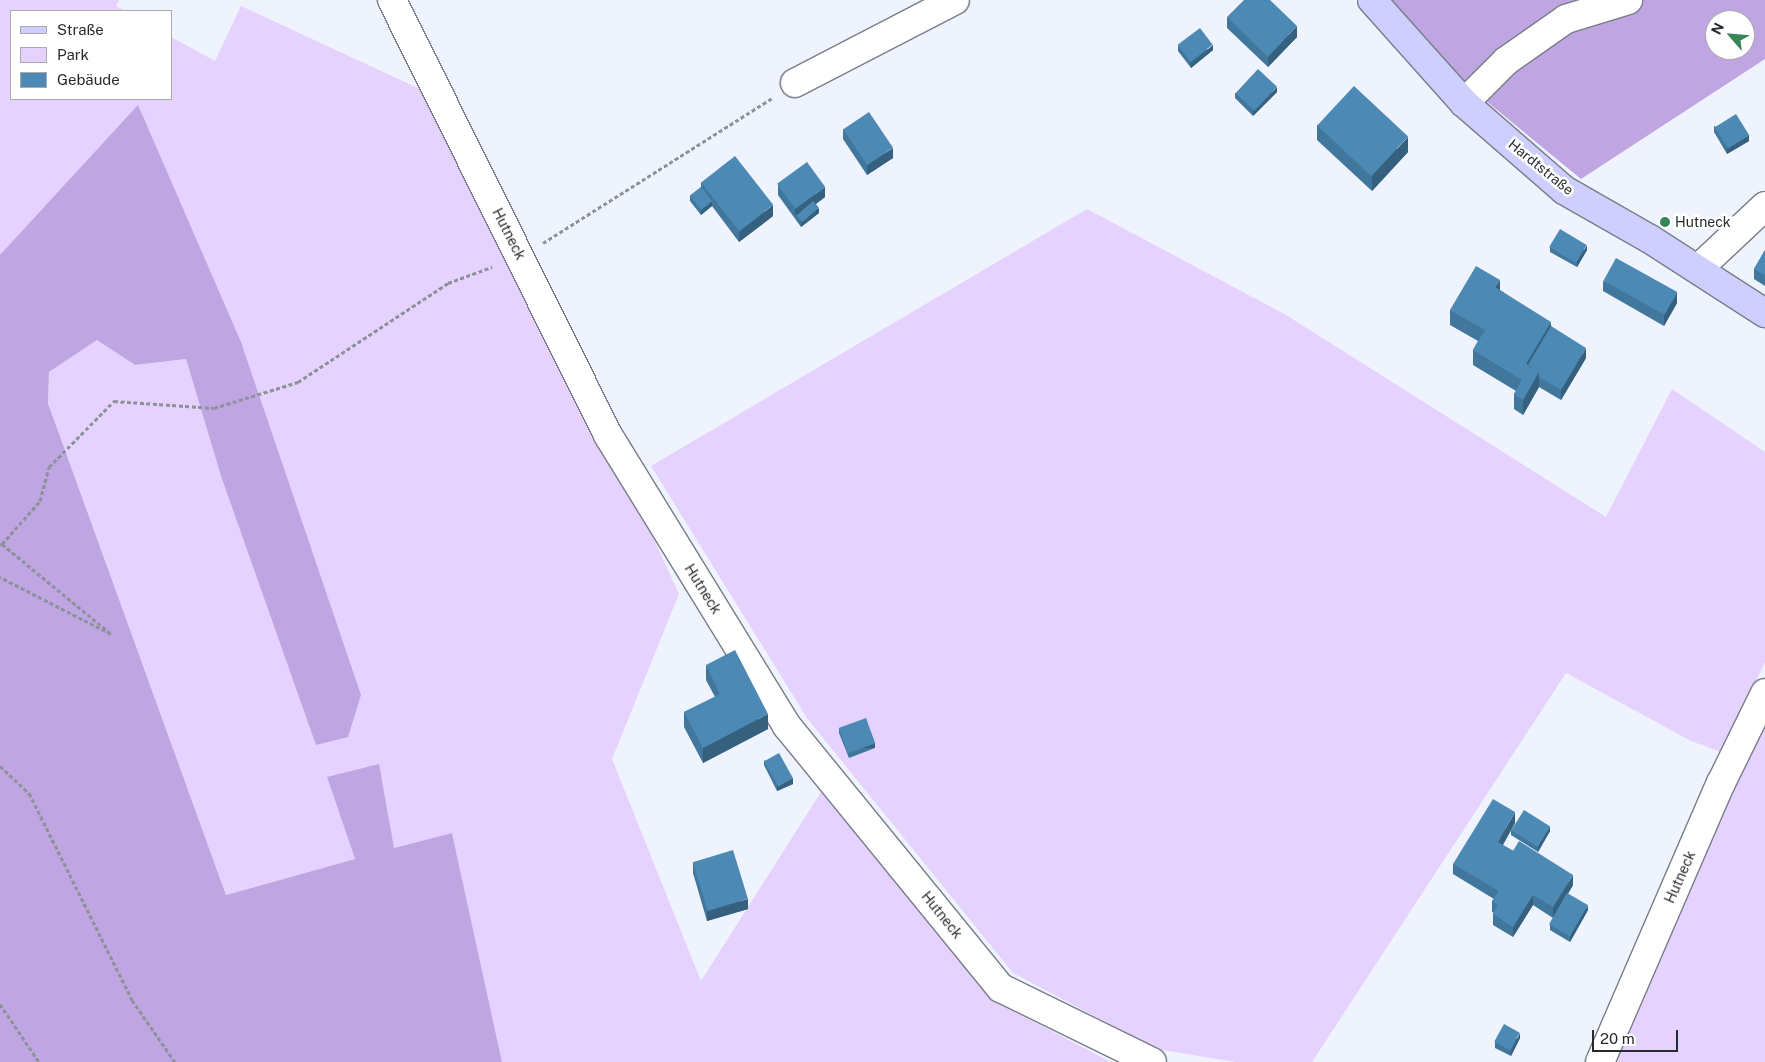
<!DOCTYPE html>
<meta charset="utf-8">
<style>
body{margin:0}
#map{position:relative;width:1765px;height:1062px;overflow:hidden;background:#eef3fd;font-family:"Public Sans",sans-serif}
div>[style]{position:absolute}
.green>*{inset:0;background:#e5d2fe}
.forest>*{inset:0;background:#c0a5e3}
.path>*{height:3px;margin-top:-1.5px;transform-origin:0;background:repeating-linear-gradient(90deg,#8d9198 0 4px,transparent 0 6.5px)}
.roads{filter:drop-shadow(1px 0 #777d88) drop-shadow(-1px 0 #777d88) drop-shadow(0 1px #777d88) drop-shadow(0 -1px #777d88)}
.minor>*{height:28px;margin:-14px;padding:0 14px;transform-origin:14px;border-radius:14px;background:#fff}
.major>*{height:28px;margin:-14px;padding:0 14px;transform-origin:14px;border-radius:14px;background:#ceceff}
.wall>*{inset:0;background:#41779c}
.shaded-wall>*{inset:0;background:#35617f;transform-origin:0 0}
.building>*{inset:0;background:#4c8ab5;transform-origin:0 0}
.dots>*{width:14px;height:14px;translate:-50% -50%;box-sizing:border-box;border:2px solid #fff;border-radius:50%}
span{translate:-50% -50%;white-space:nowrap;text-align:center;line-height:1.15;-webkit-text-stroke:5px #fff;paint-order:stroke}
.street-label{font-size:14px;color:#272a2e}
.poi-label{font-size:14px;color:#272a2e}
.left{translate:0 -50%;text-align:left}
.legend{position:absolute;left:10px;top:10px;width:162px;height:90px;box-sizing:border-box;background:#fff;border:1px solid #a9aaab;margin:0;padding:6px 9px;list-style:none;font-size:15px;color:#272a2e}
.legend li{display:flex;align-items:center;gap:10px;height:25px}
.legend b{width:25px;border:1px solid #a9aaab}
.north{position:absolute;left:1705px;top:10px;width:50px;height:50px;box-sizing:border-box;background:#fff;border:1px solid #a9aaab;border-radius:50%;rotate:297deg;font-size:14px;font-weight:700;line-height:20px;text-align:center;color:#272a2e}
.north::after{content:'';display:block;margin:auto;width:18px;height:22px;background:#368657;clip-path:polygon(50% 0,100% 100%,50% 72%,0 100%)}
.scale{position:absolute;left:1592px;top:1030px;width:86px;height:22px;box-sizing:border-box;border:2px solid #272a2e;border-top:0;padding-left:6px;font-size:15px;line-height:18px;white-space:nowrap;color:#272a2e;-webkit-text-stroke:4px #fff;paint-order:stroke}
</style>
<div id="map">
<div class="green">
<i style="clip-path:polygon(0 0,119px 0,116px 6px,125px 11px,11px 11px,11px 99px,171px 99px,171px 37px,215px 61px,241px 6px,424px 91px,555px 359px,651px 533px,679px 594px,612px 759px,701px 981px,821px 792px,992px 1000px,1111px 1062px,502px 1062px,452px 833px,394px 848px,327px 777px,355px 859px,226px 895px,48px 402px,49px 372px,97px 340px,135px 365px,186px 359px,221px 476px,241px 342px,0 255px)"></i>
<i style="clip-path:polygon(1087px 209px,1286px 315px,1606px 517px,1672px 389px,1765px 452px,1765px 662px,1721px 752px,1691px 741px,1566px 673px,1312px 1062px,1236px 1062px,1156px 1049px,1013px 973px,807px 718px,651px 466px)"></i>
<i style="clip-path:polygon(1765px 707px,1765px 1062px,1609px 1062px)"></i>
</div>
<div class="forest">
<i style="clip-path:polygon(evenodd,1391px 0,1765px 0,1765px 59px,1581px 179px,1458px 78px,1391px 0,1715px 20px,1745px 20px,1745px 50px,1715px 50px,1715px 20px)"></i>
<i style="clip-path:polygon(138px 105px,241px 342px,361px 695px,348px 737px,316px 745px,221px 476px,186px 359px,135px 365px,97px 340px,49px 372px,48px 403px,226px 895px,355px 859px,327px 777px,379px 764px,394px 848px,452px 833px,502px 1062px,0 1062px,0 255px)"></i>
</div>
<div class="path">
<i style="left:543px;top:243px;width:271px;rotate:-32.3deg"></i>
<i style="left:2px;top:544px;width:57px;rotate:-48.5deg"></i>
<i style="left:40px;top:501px;width:35px;rotate:-75deg"></i>
<i style="left:49px;top:467px;width:93px;rotate:-45.4deg"></i>
<i style="left:114px;top:401px;width:100px;rotate:4deg"></i>
<i style="left:214px;top:408px;width:88px;rotate:-17.2deg"></i>
<i style="left:298px;top:382px;width:180px;rotate:-33.4deg"></i>
<i style="left:448px;top:283px;width:47px;rotate:-20deg"></i>
<i style="left:0;top:545px;width:2px;rotate:-27deg"></i>
<i style="left:2px;top:544px;width:141px;rotate:39.5deg"></i>
<i style="left:111px;top:634px;width:125px;rotate:-152.8deg"></i>
<i style="left:0;top:766px;width:40px;rotate:43deg"></i>
<i style="left:29px;top:793px;width:231px;rotate:63.5deg"></i>
<i style="left:132px;top:1000px;width:75px;rotate:55.3deg"></i>
<i style="left:0;top:1004px;width:70px;rotate:56.1deg"></i>
</div>
<div class="roads">
<div class="minor">
<i style="left:392px;top:0;width:486px;rotate:63.6deg"></i>
<i style="left:608px;top:435px;width:342px;rotate:58.4deg"></i>
<i style="left:787px;top:726px;width:338px;rotate:50.8deg"></i>
<i style="left:1001px;top:988px;width:168px;rotate:26.1deg"></i>
<i style="left:795px;top:83px;width:180px;rotate:-27.4deg"></i>
<i style="left:1464px;top:103px;width:59px;rotate:-45deg"></i>
<i style="left:1506px;top:61px;width:73px;rotate:-35deg"></i>
<i style="left:1566px;top:19px;width:65px;rotate:-17deg"></i>
<i style="left:1698px;top:269px;width:92px;rotate:-43.2deg"></i>
<i style="left:1600px;top:1062px;width:304px;rotate:-66.6deg"></i>
<i style="left:1721px;top:783px;width:100px;rotate:-63.9deg"></i>
</div>
<div class="major">
<i style="left:1372px;top:0;width:138px;rotate:48.2deg"></i>
<i style="left:1464px;top:103px;width:133px;rotate:41deg"></i>
<i style="left:1564px;top:190px;width:99px;rotate:29.7deg"></i>
<i style="left:1650px;top:239px;width:137px;rotate:32.8deg"></i>
</div>
</div>
<div class="wall">
<i style="clip-path:polygon(1227px 17px,1297px 37px,1268px 67px,1227px 28px)"></i>
<i style="clip-path:polygon(1178px 46px,1213px 50px,1191px 68px,1178px 51px)"></i>
<i style="clip-path:polygon(1277px 92px,1253px 116px,1235px 98px,1235px 93px)"></i>
<i style="clip-path:polygon(1317px 125px,1408px 152px,1372px 191px,1317px 140px)"></i>
<i style="clip-path:polygon(1714px 126px,1749px 141px,1727px 154px,1714px 132px)"></i>
<i style="clip-path:polygon(843px 129px,893px 158px,867px 175px,843px 139px)"></i>
<i style="clip-path:polygon(701px 182px,773px 216px,739px 242px,712px 206px,701px 215px,690px 201px,690px 196px,701px 187px)"></i>
<i style="clip-path:polygon(778px 185px,825px 197px,816px 204px,819px 213px,801px 227px,778px 195px)"></i>
<i style="clip-path:polygon(1550px 247px,1587px 250px,1577px 267px,1550px 252px)"></i>
<i style="clip-path:polygon(1765px 250px,1765px 286px,1754px 279px,1754px 269px)"></i>
<i style="clip-path:polygon(1603px 281px,1677px 303px,1664px 326px,1603px 291px)"></i>
<i style="clip-path:polygon(1500px 290px,1551px 326px,1586px 358px,1561px 400px,1539px 387px,1523px 415px,1514px 409px,1514px 394px,1516px 391px,1473px 365px,1473px 350px,1478px 341px,1450px 325px,1450px 310px)"></i>
<i style="clip-path:polygon(706px 665px,768px 729px,703px 763px,684px 727px,684px 712px,715px 697px,706px 680px)"></i>
<i style="clip-path:polygon(839px 728px,875px 748px,849px 758px,839px 733px)"></i>
<i style="clip-path:polygon(764px 760px,793px 784px,777px 791px,764px 765px)"></i>
<i style="clip-path:polygon(1515px 823px,1503px 845px,1573px 885px,1568px 894px,1588px 910px,1570px 942px,1550px 930px,1550px 925px,1553px 918px,1533px 905px,1513px 937px,1493px 925px,1493px 914px,1494px 913px,1492px 912px,1492px 901px,1494px 899px,1453px 874px,1453px 864px)"></i>
<i style="clip-path:polygon(1511px 830px,1550px 831px,1538px 852px,1511px 835px)"></i>
<i style="clip-path:polygon(693px 862px,748px 909px,707px 921px,693px 873px)"></i>
<i style="clip-path:polygon(1520px 1038px,1511px 1056px,1495px 1048px,1495px 1042px)"></i>
</div>
<div class="shaded-wall">
<i style="clip-path:polygon(1297px 26px,1297px 37px,1268px 67px,1268px 57px)"></i>
<i style="clip-path:polygon(1213px 45px,1213px 50px,1191px 68px,1191px 63px)"></i>
<i style="clip-path:polygon(1277px 87px,1277px 92px,1253px 116px,1253px 111px)"></i>
<i style="clip-path:polygon(1749px 135px,1749px 141px,1727px 154px,1727px 148px)"></i>
<i style="clip-path:polygon(1408px 137px,1408px 152px,1372px 191px,1372px 176px)"></i>
<i style="clip-path:polygon(893px 148px,893px 158px,867px 175px,867px 165px)"></i>
<i style="clip-path:polygon(825px 187px,825px 197px,798px 217px,795px 214px,795px 219px,795px 209px)"></i>
<i style="clip-path:polygon(712px 201px,712px 206px,701px 215px,701px 210px)"></i>
<i style="clip-path:polygon(773px 205px,773px 216px,739px 242px,739px 232px)"></i>
<i style="clip-path:polygon(819px 208px,819px 213px,801px 227px,801px 221px)"></i>
<i style="clip-path:polygon(1587px 245px,1587px 250px,1577px 267px,1577px 262px)"></i>
<i style="clip-path:polygon(1500px 280px,1500px 295px,1495px 287px)"></i>
<i style="clip-path:polygon(1677px 292px,1677px 303px,1664px 326px,1664px 315px)"></i>
<i style="clip-path:polygon(1551px 322px,1551px 337px,1531px 372px,1526px 364px)"></i>
<i style="clip-path:polygon(1586px 348px,1586px 358px,1561px 400px,1561px 390px)"></i>
<i style="clip-path:polygon(1539px 372px,1539px 387px,1523px 415px,1523px 400px)"></i>
<i style="clip-path:polygon(768px 714px,768px 729px,703px 763px,703px 748px)"></i>
<i style="left:875px;top:743px;width:5px;height:28px;rotate:90deg"></i>
<i style="clip-path:polygon(793px 778px,793px 784px,777px 791px,777px 786px)"></i>
<i style="clip-path:polygon(1515px 812px,1515px 823px,1498px 853px,1498px 842px)"></i>
<i style="clip-path:polygon(1550px 826px,1550px 831px,1538px 852px,1538px 846px)"></i>
<i style="clip-path:polygon(1573px 875px,1573px 885px,1553px 918px,1553px 907px)"></i>
<i style="clip-path:polygon(1533px 895px,1533px 905px,1513px 937px,1513px 927px)"></i>
<i style="clip-path:polygon(748px 899px,748px 909px,707px 921px,707px 910px)"></i>
<i style="clip-path:polygon(1588px 905px,1588px 910px,1570px 942px,1570px 937px)"></i>
<i style="clip-path:polygon(1520px 1033px,1520px 1038px,1511px 1056px,1511px 1051px)"></i>
</div>
<div class="building">
<i style="clip-path:polygon(1244px 0,1270px 0,1297px 26px,1268px 57px,1227px 17px)"></i>
<i style="left:1200px;top:28px;width:21px;height:28px;rotate:53deg"></i>
<i style="left:1258px;top:69px;width:26px;height:33px;rotate:43deg"></i>
<i style="left:1354px;top:86px;width:74px;height:54px;rotate:43deg"></i>
<i style="left:869px;top:112px;width:43px;height:31px;rotate:56deg"></i>
<i style="left:1736px;top:114px;width:25px;height:25px;rotate:58deg"></i>
<i style="left:735px;top:156px;width:62px;height:43px;rotate:52deg"></i>
<i style="left:807px;top:162px;width:31px;height:37px;rotate:54deg"></i>
<i style="left:701px;top:187px;width:18px;height:14px;rotate:52deg"></i>
<i style="left:813px;top:201px;width:9px;height:22px;rotate:49deg"></i>
<i style="left:1560px;top:229px;width:31px;height:21px;rotate:31deg"></i>
<i style="clip-path:polygon(1765px 250px,1765px 275px,1754px 269px)"></i>
<i style="left:1616px;top:258px;width:70px;height:26px;rotate:29deg"></i>
<i style="clip-path:polygon(1476px 266px,1500px 280px,1495px 287px,1551px 322px,1526px 364px,1539px 372px,1523px 400px,1514px 394px,1522px 380px,1473px 350px,1485px 330px,1450px 310px)"></i>
<i style="clip-path:polygon(1551px 326px,1586px 348px,1561px 390px,1539px 377px,1539px 372px,1528px 365px)"></i>
<i style="clip-path:polygon(735px 650px,768px 714px,703px 748px,684px 712px,720px 694px,706px 665px)"></i>
<i style="left:866px;top:718px;width:27px;height:29px;rotate:70deg"></i>
<i style="left:779px;top:753px;width:29px;height:17px;rotate:61deg"></i>
<i style="clip-path:polygon(1493px 799px,1515px 812px,1498px 842px,1513px 851px,1519px 841px,1573px 875px,1553px 907px,1533px 895px,1513px 927px,1493px 914px,1498px 905px,1492px 901px,1499px 891px,1453px 864px)"></i>
<i style="left:1524px;top:810px;width:31px;height:24px;rotate:32deg"></i>
<i style="left:733px;top:850px;width:51px;height:42px;rotate:73deg"></i>
<i style="left:1567px;top:893px;width:24px;height:36px;rotate:30deg"></i>
<i style="left:1504px;top:1024px;width:18px;height:20px;rotate:29deg"></i>
</div>
<div class="dots">
<i style="left:1665px;top:222px;background:#368657"></i>
</div>
<div class="street-label">
<span style="left:1541px;top:167px;rotate:39deg">Hardtstraße</span>
<span style="left:509px;top:234px;rotate:63deg">Hutneck</span>
<span style="left:703px;top:589px;rotate:58deg">Hutneck</span>
<span style="left:1680px;top:877px;rotate:-66deg">Hutneck</span>
<span style="left:942px;top:915px;rotate:51deg">Hutneck</span>
</div>
<div class="poi-label">
<span class="left" style="left:1675px;top:222px">Hutneck</span>
</div>
<ul class="legend">
<li><b style="height:6px;background:#ceceff"></b>Straße</li>
<li><b style="height:14px;background:#e5d2fe"></b>Park</li>
<li><b style="height:14px;background:#4c8ab5"></b>Gebäude</li>
</ul>
<div class="north">N</div>
<div class="scale">20 m</div>
</div>
